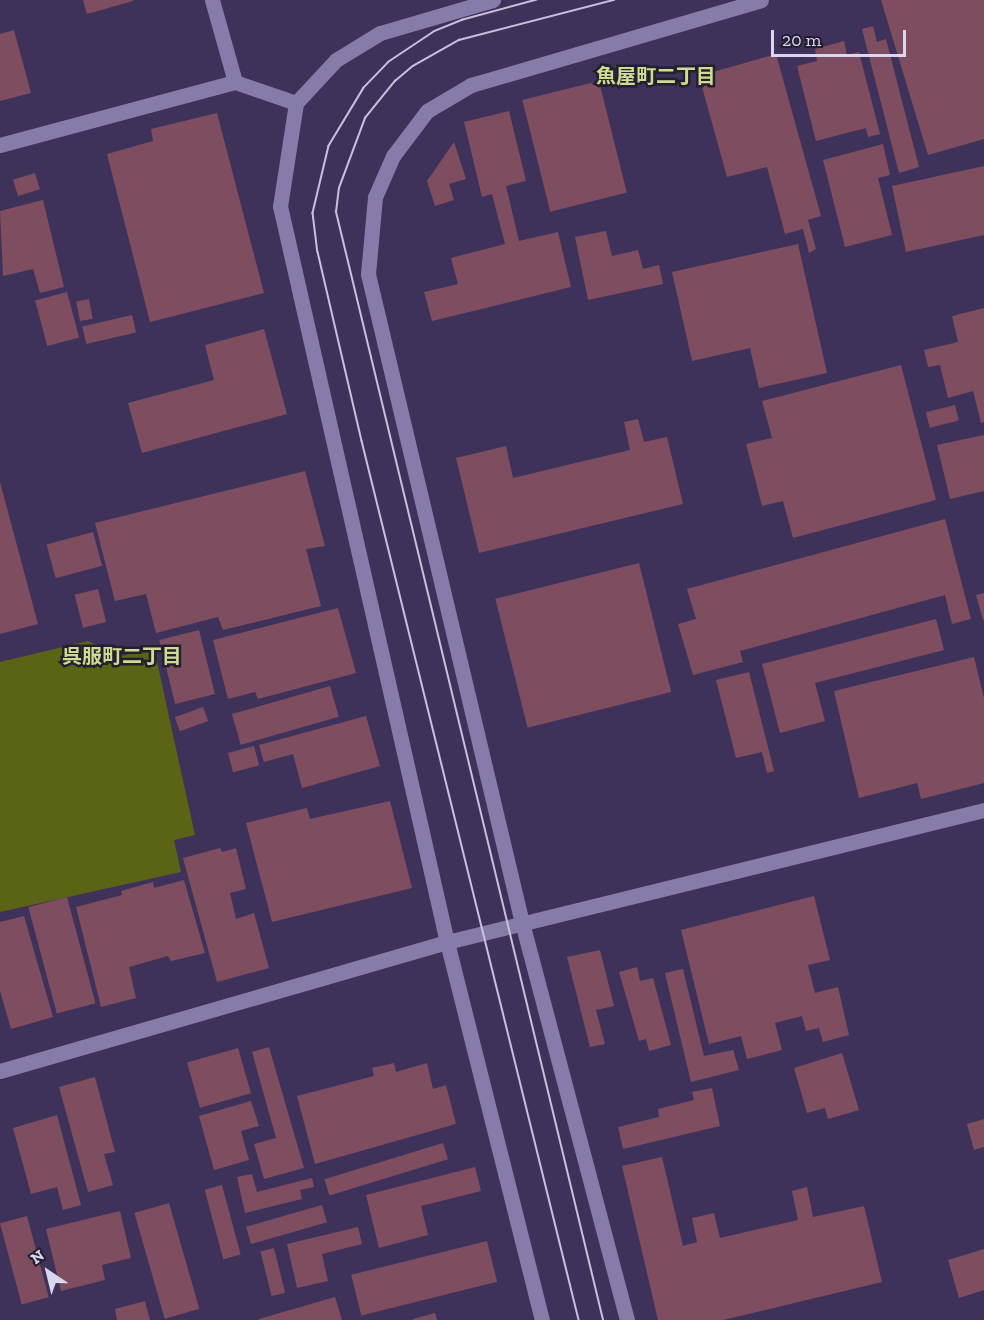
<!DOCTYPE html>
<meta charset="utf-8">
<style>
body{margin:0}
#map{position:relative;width:984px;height:1320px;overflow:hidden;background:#3e325a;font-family:"Zilla Slab","Noto Sans JP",serif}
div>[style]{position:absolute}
.green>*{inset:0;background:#5b6315}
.building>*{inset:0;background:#7e4e60;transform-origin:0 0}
.street>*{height:15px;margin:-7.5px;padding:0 7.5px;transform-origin:7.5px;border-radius:7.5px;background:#877ca9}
.secondary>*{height:15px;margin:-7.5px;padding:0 7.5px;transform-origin:7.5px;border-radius:7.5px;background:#877ca9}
.tram>*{height:1.5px;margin:-0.75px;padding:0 0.75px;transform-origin:0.75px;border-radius:0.75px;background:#c7c1dc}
span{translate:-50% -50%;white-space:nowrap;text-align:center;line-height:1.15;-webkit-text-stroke:5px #231e30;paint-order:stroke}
.neighbourhood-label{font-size:20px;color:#d0dd90;font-weight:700}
.north{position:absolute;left:18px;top:1242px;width:60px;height:60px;-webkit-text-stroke:4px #231e30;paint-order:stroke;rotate:325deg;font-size:16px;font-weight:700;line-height:24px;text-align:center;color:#dcd7f0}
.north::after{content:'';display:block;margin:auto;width:21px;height:27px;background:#dcd7f0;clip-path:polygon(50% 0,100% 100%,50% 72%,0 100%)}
.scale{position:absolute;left:771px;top:30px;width:135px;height:27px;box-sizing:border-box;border:3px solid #dcd7f0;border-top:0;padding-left:8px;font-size:18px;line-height:21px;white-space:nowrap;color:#dcd7f0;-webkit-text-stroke:4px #231e30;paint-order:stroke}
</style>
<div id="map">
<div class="green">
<i style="clip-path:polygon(88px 641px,122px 656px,154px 648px,195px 835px,174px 840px,181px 872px,0 912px,0 662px)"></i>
</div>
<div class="building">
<i style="clip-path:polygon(83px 0,133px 0,133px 1px,87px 14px)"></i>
<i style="clip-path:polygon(881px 0,984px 0,984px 139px,928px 155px)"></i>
<i style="clip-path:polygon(873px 26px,877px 42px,886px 39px,919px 167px,899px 173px,862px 29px)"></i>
<i style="clip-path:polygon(14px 30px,31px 93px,0 101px,0 34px)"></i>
<i style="clip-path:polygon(844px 41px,847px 55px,859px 52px,880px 134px,868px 137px,866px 128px,816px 141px,797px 66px,817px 61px,815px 49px)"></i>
<i style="clip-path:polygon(776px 54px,821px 216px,808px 220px,816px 249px,809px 253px,803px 229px,785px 234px,767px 167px,727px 177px,699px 76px)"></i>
<i style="left:599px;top:81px;width:115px;height:79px;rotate:76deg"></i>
<i style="clip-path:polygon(509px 111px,526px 181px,506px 186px,519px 241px,558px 232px,571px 287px,432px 321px,424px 292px,458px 284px,451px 258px,505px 244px,492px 194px,482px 197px,464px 122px)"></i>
<i style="clip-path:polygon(217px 113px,264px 293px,150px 322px,107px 154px,153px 141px,151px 129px)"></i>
<i style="clip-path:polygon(454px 142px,466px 179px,449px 184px,454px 200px,435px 206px,427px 181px)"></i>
<i style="clip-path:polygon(883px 144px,890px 175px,878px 178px,892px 235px,845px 247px,823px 160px)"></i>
<i style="clip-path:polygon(984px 166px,984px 235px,906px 252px,892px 186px)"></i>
<i style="left:35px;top:173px;width:17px;height:23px;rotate:73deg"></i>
<i style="clip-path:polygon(43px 200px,64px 287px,40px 293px,33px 269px,3px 276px,0 211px)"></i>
<i style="clip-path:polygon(606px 231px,612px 256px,638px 250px,643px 269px,659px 265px,663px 284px,588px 300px,575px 237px)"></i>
<i style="clip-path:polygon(798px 244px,827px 373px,759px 388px,750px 348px,692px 361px,672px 272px)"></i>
<i style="left:67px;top:292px;width:47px;height:33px;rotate:75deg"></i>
<i style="left:89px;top:299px;width:20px;height:13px;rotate:79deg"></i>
<i style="clip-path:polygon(984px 308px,984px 422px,981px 423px,973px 391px,948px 398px,940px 365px,928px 367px,924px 350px,958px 342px,952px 316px)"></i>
<i style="left:132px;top:315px;width:18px;height:51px;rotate:77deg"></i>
<i style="clip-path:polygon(264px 329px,287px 414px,142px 453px,128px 403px,214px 380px,205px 345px)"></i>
<i style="clip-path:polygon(901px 365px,936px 500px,793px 538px,783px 501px,762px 506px,746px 444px,772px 438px,762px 401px)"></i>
<i style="left:955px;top:405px;width:16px;height:30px;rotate:76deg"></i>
<i style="clip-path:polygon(638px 419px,644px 442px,667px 437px,683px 504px,479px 553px,456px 458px,506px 446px,513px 478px,630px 450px,624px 422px)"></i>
<i style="clip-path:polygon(984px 435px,984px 491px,950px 499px,937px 445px)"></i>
<i style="clip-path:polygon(305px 471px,325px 546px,306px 549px,321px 606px,223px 630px,218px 617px,156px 633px,146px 594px,115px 601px,95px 523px)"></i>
<i style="clip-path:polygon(0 482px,38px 624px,0 634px)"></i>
<i style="clip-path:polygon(945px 519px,971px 619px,952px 624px,945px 595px,740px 651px,743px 662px,693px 675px,678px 624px,696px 619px,687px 589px)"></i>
<i style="left:93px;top:532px;width:35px;height:48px;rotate:75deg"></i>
<i style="left:639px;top:563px;width:133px;height:148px;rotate:76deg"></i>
<i style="left:98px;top:589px;width:34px;height:24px;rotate:76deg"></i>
<i style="clip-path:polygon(984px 593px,984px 620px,983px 620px,976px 595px)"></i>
<i style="clip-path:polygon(338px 608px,356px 673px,258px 699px,255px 692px,228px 699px,213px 640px)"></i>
<i style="clip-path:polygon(936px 619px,944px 650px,815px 683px,825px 721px,780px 733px,762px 664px)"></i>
<i style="left:199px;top:630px;width:66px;height:41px;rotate:76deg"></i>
<i style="clip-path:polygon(974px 657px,984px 698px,984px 783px,921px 799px,917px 783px,859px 798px,834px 691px)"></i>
<i style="clip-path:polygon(749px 672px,774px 771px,767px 773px,762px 752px,736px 758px,716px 680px)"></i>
<i style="left:330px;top:686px;width:32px;height:102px;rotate:74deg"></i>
<i style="left:203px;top:707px;width:15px;height:30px;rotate:70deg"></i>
<i style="clip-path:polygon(366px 716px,380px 766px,302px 788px,293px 754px,264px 762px,259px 745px)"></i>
<i style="left:254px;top:746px;width:20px;height:27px;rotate:75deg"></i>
<i style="clip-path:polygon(390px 801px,412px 888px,272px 922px,246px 823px,307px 808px,310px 819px)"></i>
<i style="clip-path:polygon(220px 848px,222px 852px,236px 848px,246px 889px,230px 893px,236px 919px,254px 913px,269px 968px,217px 982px,183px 858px)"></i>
<i style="clip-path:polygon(184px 880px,205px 953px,171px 961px,168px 956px,129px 967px,136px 998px,101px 1007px,76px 907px,122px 895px,121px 891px,153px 882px,154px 888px)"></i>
<i style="clip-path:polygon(814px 896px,830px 960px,808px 965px,815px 993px,838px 987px,849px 1035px,823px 1042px,819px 1028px,806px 1031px,802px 1016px,775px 1023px,782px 1050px,747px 1059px,741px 1036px,709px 1044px,681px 930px)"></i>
<i style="left:67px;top:897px;width:110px;height:40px;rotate:75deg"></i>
<i style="clip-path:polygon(24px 916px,53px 1017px,11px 1029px,0 991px,0 922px)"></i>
<i style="clip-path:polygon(600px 950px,614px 1006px,596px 1010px,605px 1044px,590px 1047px,567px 957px)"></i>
<i style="clip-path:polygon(637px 967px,640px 981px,653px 978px,671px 1045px,649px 1051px,646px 1039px,639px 1041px,619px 972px)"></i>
<i style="clip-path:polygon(683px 969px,704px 1056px,733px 1050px,739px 1070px,691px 1082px,665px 973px)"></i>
<i style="clip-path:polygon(269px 1047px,304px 1168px,264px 1179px,254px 1144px,276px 1138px,252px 1052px)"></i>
<i style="left:238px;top:1048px;width:47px;height:53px;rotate:74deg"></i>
<i style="clip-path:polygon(842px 1053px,859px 1110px,828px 1119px,825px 1108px,807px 1113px,794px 1068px)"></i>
<i style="clip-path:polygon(394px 1063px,396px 1072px,427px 1063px,433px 1089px,446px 1085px,456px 1124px,315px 1164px,297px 1096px,374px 1076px,372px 1068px)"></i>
<i style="clip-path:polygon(95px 1077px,115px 1152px,104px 1154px,113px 1185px,88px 1192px,59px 1087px)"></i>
<i style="clip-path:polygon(712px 1088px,720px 1126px,623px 1149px,618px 1127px,659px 1117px,658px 1109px,694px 1100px,692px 1092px)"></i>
<i style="clip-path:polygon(251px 1101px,259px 1126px,241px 1131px,249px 1160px,214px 1170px,199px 1116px)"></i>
<i style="clip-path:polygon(57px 1115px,81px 1205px,63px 1210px,57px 1187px,31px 1194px,13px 1128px)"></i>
<i style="clip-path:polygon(984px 1119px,984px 1147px,974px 1150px,967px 1124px)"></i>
<i style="left:443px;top:1143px;width:17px;height:124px;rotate:73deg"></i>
<i style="clip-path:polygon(662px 1157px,683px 1246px,697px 1242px,692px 1218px,714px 1213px,720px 1238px,798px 1220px,792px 1191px,807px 1187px,813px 1217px,864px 1206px,882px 1282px,723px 1320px,658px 1320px,622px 1166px)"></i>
<i style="clip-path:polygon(475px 1167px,481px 1191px,421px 1206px,428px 1235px,379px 1248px,366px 1195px)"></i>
<i style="clip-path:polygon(252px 1174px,257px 1192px,312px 1178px,314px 1187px,300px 1190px,302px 1199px,245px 1213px,237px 1177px)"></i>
<i style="left:222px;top:1185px;width:72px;height:18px;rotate:75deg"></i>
<i style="left:169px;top:1203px;width:110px;height:36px;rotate:74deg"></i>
<i style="left:322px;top:1205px;width:18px;height:79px;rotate:74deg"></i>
<i style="clip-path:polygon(120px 1211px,131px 1258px,102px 1265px,105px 1280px,61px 1291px,46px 1229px)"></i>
<i style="left:27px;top:1216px;width:84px;height:28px;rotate:75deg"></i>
<i style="clip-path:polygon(358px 1227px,362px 1244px,322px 1254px,328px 1281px,297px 1288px,287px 1244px)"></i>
<i style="left:487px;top:1241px;width:42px;height:140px;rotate:76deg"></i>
<i style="left:274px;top:1248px;width:46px;height:14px;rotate:76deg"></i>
<i style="clip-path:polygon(984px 1249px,984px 1290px,959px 1298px,948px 1260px)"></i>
<i style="clip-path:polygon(335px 1297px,342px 1320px,259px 1320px,259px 1319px)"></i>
<i style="clip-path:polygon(145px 1301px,150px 1320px,117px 1320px,115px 1309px)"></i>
<i style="clip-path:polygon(435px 1313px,437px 1320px,413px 1320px,413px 1319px)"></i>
</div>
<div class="street">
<i style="left:212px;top:0;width:85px;rotate:74.3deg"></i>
<i style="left:0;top:145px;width:243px;rotate:-15deg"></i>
<i style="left:235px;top:82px;width:65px;rotate:19deg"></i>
<i style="left:0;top:1071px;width:465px;rotate:-16.1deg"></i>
<i style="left:447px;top:942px;width:553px;rotate:-13.81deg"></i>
</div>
<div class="secondary">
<i style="left:493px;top:0;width:118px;rotate:163.7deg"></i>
<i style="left:380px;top:33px;width:52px;rotate:148.5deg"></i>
<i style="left:336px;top:60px;width:59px;rotate:132.9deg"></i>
<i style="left:296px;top:103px;width:104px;rotate:98.8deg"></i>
<i style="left:280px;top:206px;width:755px;rotate:77.22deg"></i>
<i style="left:447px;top:942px;width:390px;rotate:75.9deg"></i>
<i style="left:627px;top:1320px;width:411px;rotate:-104.8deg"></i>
<i style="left:522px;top:923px;width:667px;rotate:-103.35deg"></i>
<i style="left:368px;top:274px;width:77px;rotate:-84.8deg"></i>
<i style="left:375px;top:197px;width:45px;rotate:-66.3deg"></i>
<i style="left:393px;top:156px;width:56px;rotate:-52.9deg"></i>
<i style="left:427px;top:111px;width:51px;rotate:-30.6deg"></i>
<i style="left:471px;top:85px;width:302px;rotate:-16.3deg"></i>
</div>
<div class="tram">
<i style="left:537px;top:0;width:77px;rotate:164.9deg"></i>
<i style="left:463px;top:20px;width:31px;rotate:158deg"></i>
<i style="left:434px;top:32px;width:54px;rotate:146.3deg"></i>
<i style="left:389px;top:62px;width:36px;rotate:134deg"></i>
<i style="left:364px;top:88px;width:68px;rotate:121.1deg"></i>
<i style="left:329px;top:146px;width:69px;rotate:103.4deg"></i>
<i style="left:313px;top:213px;width:39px;rotate:83deg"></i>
<i style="left:318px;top:252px;width:194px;rotate:76.9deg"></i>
<i style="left:362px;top:441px;width:905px;rotate:76.13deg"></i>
<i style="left:603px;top:1320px;width:1140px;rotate:-103.55deg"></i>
<i style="left:336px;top:212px;width:24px;rotate:-83deg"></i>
<i style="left:339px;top:188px;width:75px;rotate:-69.6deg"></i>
<i style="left:365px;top:118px;width:48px;rotate:-51deg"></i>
<i style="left:395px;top:81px;width:23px;rotate:-40deg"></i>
<i style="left:413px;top:66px;width:53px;rotate:-29.5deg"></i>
<i style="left:459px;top:40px;width:160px;rotate:-14.5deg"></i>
</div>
<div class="neighbourhood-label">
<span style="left:656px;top:76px">魚屋町二丁目</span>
<span style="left:122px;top:656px">呉服町二丁目</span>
</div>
<div class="north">N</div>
<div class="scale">20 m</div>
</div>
